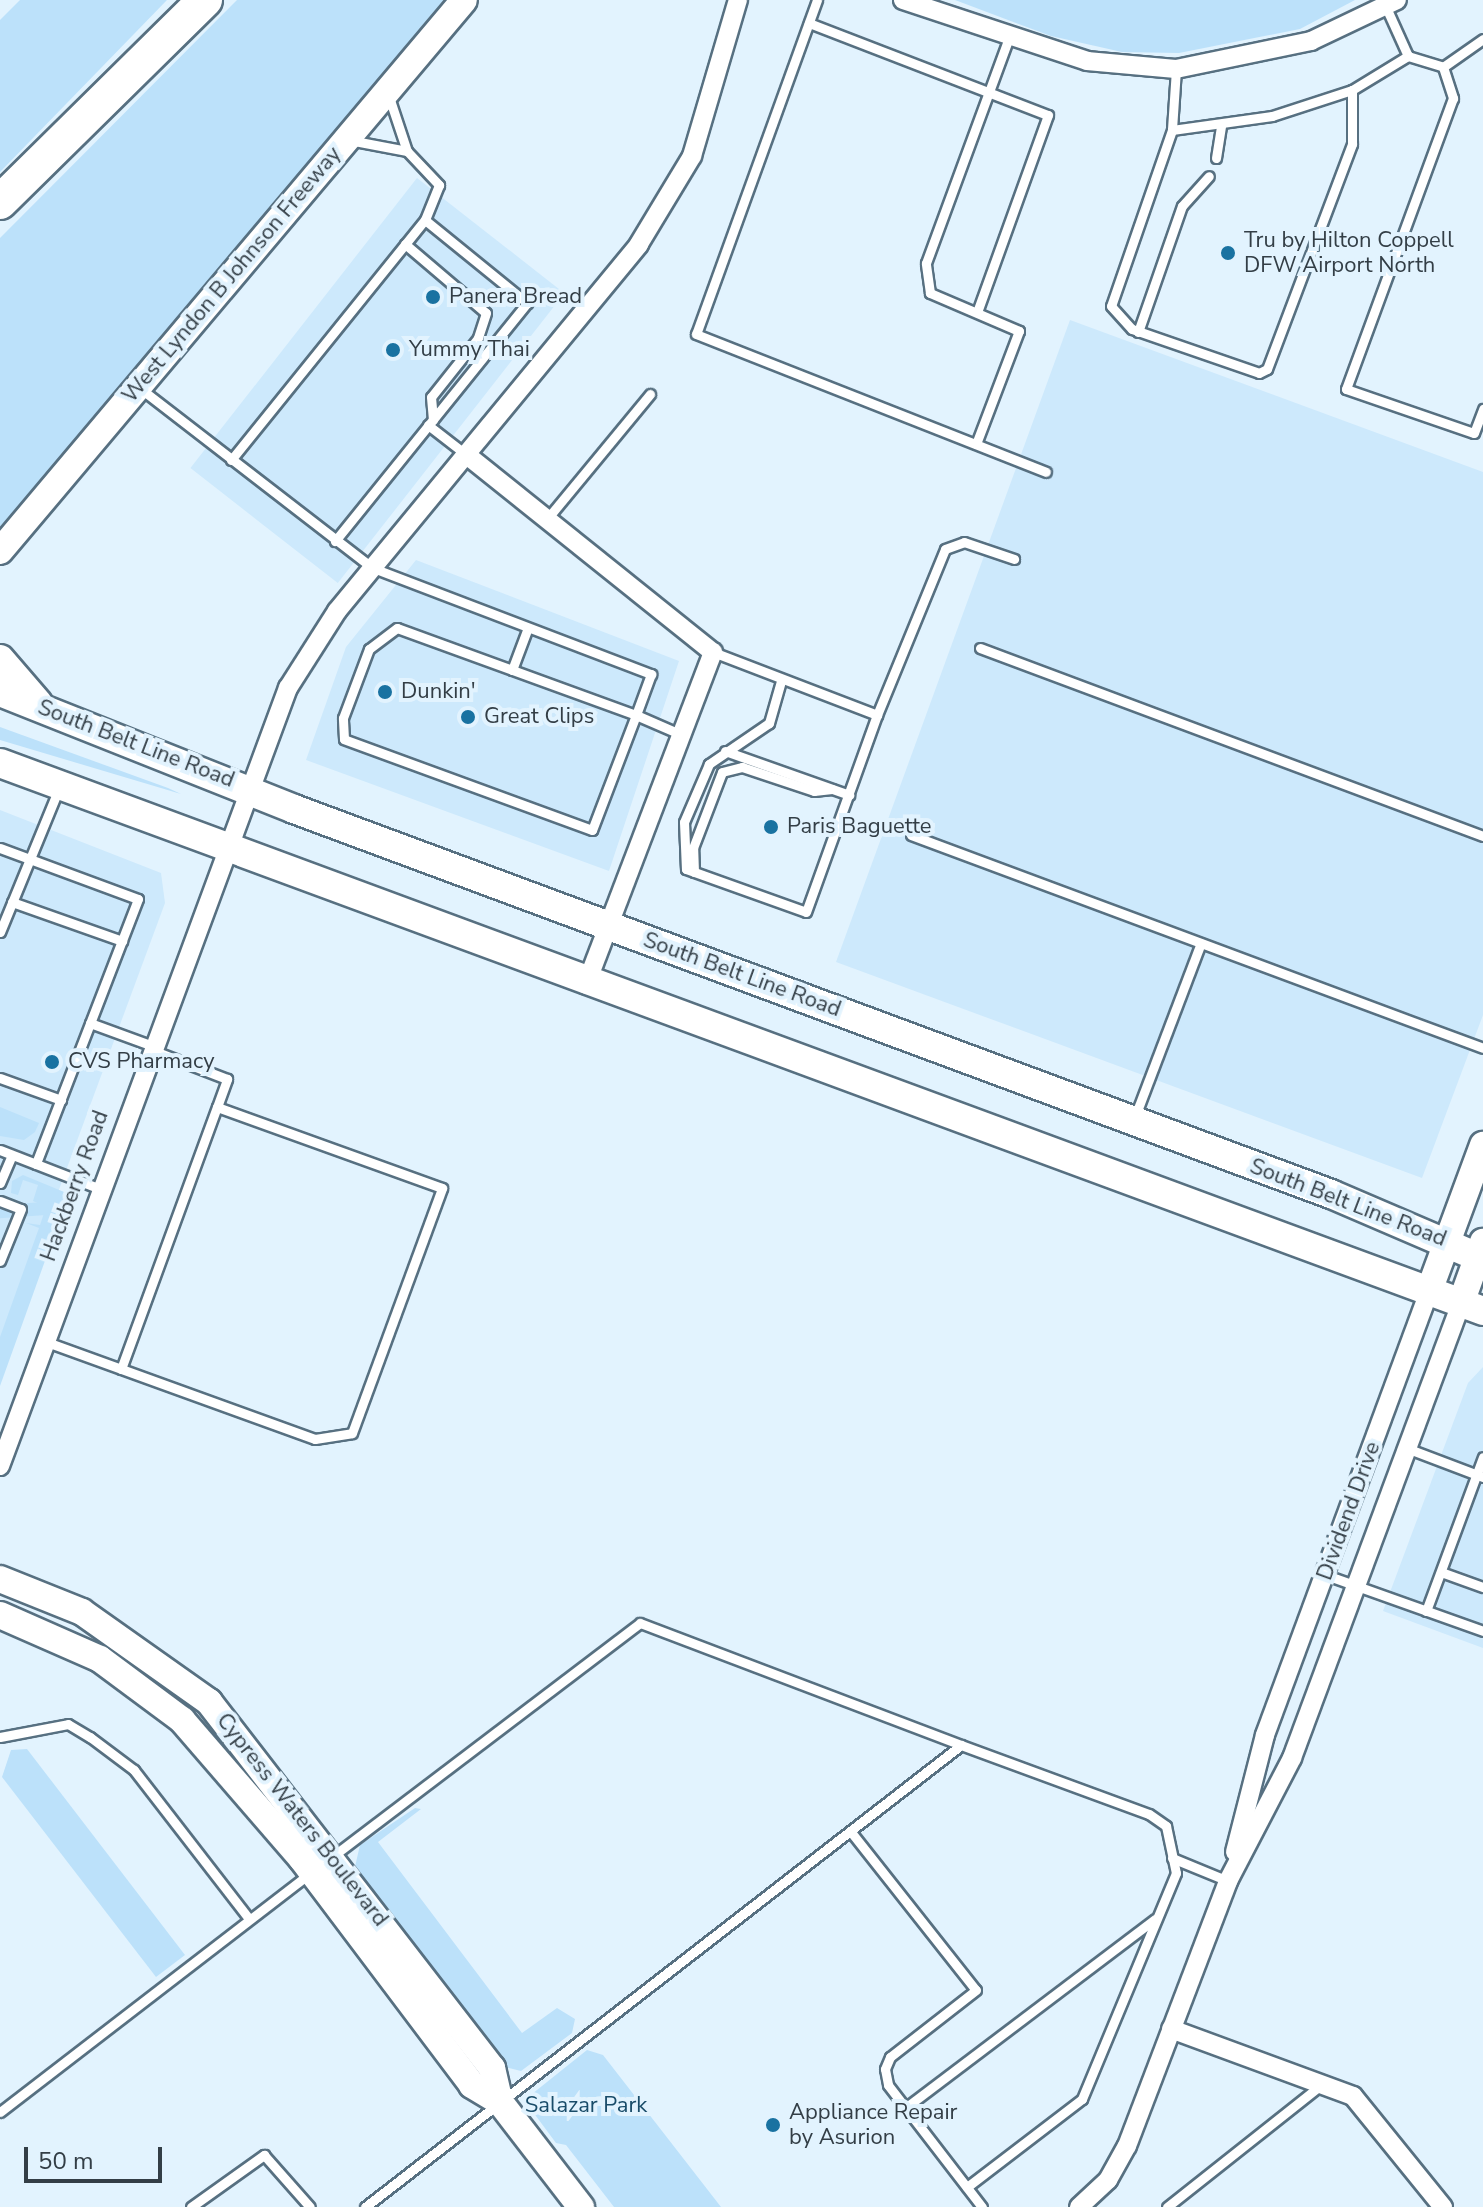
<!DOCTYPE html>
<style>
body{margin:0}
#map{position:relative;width:1483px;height:2207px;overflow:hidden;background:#e2f3fe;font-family:"Nunito Sans",sans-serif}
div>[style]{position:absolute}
.built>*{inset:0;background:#cde9fc;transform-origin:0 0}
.green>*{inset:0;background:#bce1fa;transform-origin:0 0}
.roads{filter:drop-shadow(2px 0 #577081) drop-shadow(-2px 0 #577081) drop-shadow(0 2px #577081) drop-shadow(0 -2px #577081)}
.lane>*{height:9px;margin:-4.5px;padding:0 4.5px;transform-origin:4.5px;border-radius:4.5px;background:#fff}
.street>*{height:18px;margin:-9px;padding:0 9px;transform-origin:9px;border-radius:9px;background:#fff}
.secondary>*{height:26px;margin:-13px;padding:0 13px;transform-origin:13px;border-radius:13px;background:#fff}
.primary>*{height:28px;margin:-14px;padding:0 14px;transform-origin:14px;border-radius:14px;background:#fff}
.highway>*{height:34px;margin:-17px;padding:0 17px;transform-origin:17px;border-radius:17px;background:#fff}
.dots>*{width:22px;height:22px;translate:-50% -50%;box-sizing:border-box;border:4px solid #e2f3fe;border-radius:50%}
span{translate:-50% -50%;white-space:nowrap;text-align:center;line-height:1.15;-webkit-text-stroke:8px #e2f3fe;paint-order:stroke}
.poi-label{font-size:22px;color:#333e46}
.left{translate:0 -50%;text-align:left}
.street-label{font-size:22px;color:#333e46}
.park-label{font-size:22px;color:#194c69}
.scale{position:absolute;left:24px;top:2147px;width:138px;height:36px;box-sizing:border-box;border:4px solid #333e46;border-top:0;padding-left:10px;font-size:24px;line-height:28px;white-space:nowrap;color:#333e46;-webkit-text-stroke:6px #e2f3fe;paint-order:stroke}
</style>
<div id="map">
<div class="built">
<i style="left:417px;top:178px;width:187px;height:368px;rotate:38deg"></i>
<i style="clip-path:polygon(1070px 320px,1483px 472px,1483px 1015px,1422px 1178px,836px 962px)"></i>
<i style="clip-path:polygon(416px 560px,679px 661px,609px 871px,306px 760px,346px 647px)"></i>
<i style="clip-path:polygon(0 810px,161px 873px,165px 903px,0 1349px)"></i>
<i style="clip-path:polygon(1483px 1367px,1483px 1648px,1383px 1611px,1468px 1383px)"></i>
</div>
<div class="green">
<i style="clip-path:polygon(20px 0,167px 0,0 172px,0 20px)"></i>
<i style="clip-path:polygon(237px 0,444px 0,0 529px,0 238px)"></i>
<i style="clip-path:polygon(955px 0,1355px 0,1300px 29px,1179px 53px,1122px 52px,1051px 36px)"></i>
<i style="clip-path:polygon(0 727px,168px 788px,181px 794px,0 740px)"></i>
<i style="clip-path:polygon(0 1107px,39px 1123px,35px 1132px,24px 1140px,0 1136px)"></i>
<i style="clip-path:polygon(23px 1175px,69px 1194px,0 1386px,0 1337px,39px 1228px,26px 1223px,40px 1225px,46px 1207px,33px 1201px,38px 1185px,23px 1180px,18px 1195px,11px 1193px,12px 1181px)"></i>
<i style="left:73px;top:1200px;width:13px;height:212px;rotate:86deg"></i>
<i style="clip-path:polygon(27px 1749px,185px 1955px,156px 1977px,2px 1777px,11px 1750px)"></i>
<i style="clip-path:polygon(415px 1808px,421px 1809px,378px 1842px,522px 2033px,557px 2008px,575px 2019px,572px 2033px,521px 2071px,501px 2066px,354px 1871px,360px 1845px)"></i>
<i style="clip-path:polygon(587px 2050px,603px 2055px,721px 2207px,614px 2207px,566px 2145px,556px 2143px,533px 2112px,532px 2094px)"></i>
</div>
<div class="roads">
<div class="lane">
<i style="left:817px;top:0;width:355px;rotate:109.9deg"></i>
<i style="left:696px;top:334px;width:376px;rotate:21.5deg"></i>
<i style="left:809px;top:23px;width:256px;rotate:21.1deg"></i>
<i style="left:1048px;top:115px;width:209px;rotate:109.8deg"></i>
<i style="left:1408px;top:56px;width:37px;rotate:17deg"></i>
<i style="left:1443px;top:67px;width:33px;rotate:72deg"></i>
<i style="left:1453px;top:98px;width:310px;rotate:110.2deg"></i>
<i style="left:1346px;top:389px;width:135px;rotate:19deg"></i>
<i style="left:1474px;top:433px;width:26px;rotate:-69deg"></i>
<i style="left:1443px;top:67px;width:49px;rotate:-35deg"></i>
<i style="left:1176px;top:69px;width:61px;rotate:93.8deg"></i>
<i style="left:1172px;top:130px;width:186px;rotate:109.1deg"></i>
<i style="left:1111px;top:306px;width:31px;rotate:48deg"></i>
<i style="left:1132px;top:329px;width:134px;rotate:19.1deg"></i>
<i style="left:1259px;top:373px;width:9px;rotate:-27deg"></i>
<i style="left:1267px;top:369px;width:241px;rotate:-69.3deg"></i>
<i style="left:1352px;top:144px;width:54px;rotate:-90deg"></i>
<i style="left:389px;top:97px;width:57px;rotate:71.6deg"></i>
<i style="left:407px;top:151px;width:47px;rotate:46.7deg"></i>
<i style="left:439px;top:185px;width:38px;rotate:112deg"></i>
<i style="left:1172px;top:130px;width:101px;rotate:-8deg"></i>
<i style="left:1272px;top:116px;width:84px;rotate:-18deg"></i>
<i style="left:1352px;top:90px;width:66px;rotate:-31.3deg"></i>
<i style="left:1408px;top:56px;width:56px;rotate:-114.3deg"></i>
<i style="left:349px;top:140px;width:59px;rotate:10.7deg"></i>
<i style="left:1216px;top:158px;width:33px;rotate:-81deg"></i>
<i style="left:405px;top:244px;width:106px;rotate:40.4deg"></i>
<i style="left:486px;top:313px;width:26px;rotate:108deg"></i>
<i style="left:478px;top:338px;width:75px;rotate:128.5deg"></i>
<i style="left:431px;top:397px;width:23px;rotate:85deg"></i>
<i style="left:1138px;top:332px;width:133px;rotate:-70.8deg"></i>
<i style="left:1182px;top:206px;width:40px;rotate:-48deg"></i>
<i style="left:141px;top:389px;width:293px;rotate:37.7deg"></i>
<i style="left:373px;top:568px;width:298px;rotate:20.9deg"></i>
<i style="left:651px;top:674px;width:44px;rotate:110.1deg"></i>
<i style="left:636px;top:715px;width:50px;rotate:23.5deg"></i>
<i style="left:428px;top:425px;width:51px;rotate:37.8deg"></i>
<i style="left:976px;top:444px;width:121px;rotate:-69.2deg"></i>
<i style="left:1019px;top:331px;width:97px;rotate:-156.9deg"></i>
<i style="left:930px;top:293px;width:30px;rotate:-98deg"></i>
<i style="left:926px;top:263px;width:240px;rotate:-69.8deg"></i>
<i style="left:231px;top:460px;width:309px;rotate:-51.1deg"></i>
<i style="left:425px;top:220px;width:132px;rotate:39.1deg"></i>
<i style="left:527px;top:303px;width:306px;rotate:128.9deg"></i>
<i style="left:547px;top:519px;width:162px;rotate:-50.5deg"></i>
<i style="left:397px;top:628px;width:254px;rotate:20deg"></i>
<i style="left:636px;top:715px;width:123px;rotate:110.9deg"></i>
<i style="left:592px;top:830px;width:264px;rotate:-159.9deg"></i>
<i style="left:344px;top:739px;width:21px;rotate:-93deg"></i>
<i style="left:343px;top:718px;width:74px;rotate:-69.4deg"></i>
<i style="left:369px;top:649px;width:35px;rotate:-37deg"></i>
<i style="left:980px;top:648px;width:537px;rotate:20.49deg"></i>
<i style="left:713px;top:652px;width:176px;rotate:21deg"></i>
<i style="left:877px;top:715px;width:179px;rotate:-67.7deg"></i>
<i style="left:945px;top:549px;width:20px;rotate:-20deg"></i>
<i style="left:964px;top:542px;width:53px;rotate:18.8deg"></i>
<i style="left:512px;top:670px;width:43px;rotate:-69.4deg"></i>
<i style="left:781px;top:681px;width:44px;rotate:105.9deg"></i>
<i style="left:769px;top:723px;width:73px;rotate:145.7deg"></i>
<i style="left:709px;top:764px;width:63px;rotate:113.3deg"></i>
<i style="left:684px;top:822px;width:47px;rotate:87.6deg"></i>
<i style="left:686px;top:869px;width:127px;rotate:19.7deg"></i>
<i style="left:806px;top:912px;width:209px;rotate:-70.2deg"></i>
<i style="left:725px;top:751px;width:132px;rotate:19.5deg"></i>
<i style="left:911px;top:835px;width:610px;rotate:20.42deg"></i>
<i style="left:0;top:848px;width:147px;rotate:20.3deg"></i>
<i style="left:138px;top:899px;width:284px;rotate:111.1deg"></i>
<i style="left:694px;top:872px;width:24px;rotate:-92deg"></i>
<i style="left:693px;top:848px;width:81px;rotate:-69.1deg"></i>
<i style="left:722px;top:772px;width:21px;rotate:-14deg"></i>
<i style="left:742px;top:767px;width:76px;rotate:18.4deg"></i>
<i style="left:814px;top:791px;width:18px;rotate:-6deg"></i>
<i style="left:12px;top:902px;width:117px;rotate:19.5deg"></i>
<i style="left:0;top:932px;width:156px;rotate:-67.7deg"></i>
<i style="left:90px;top:1023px;width:67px;rotate:20.1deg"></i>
<i style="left:0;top:1078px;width:65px;rotate:19.8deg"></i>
<i style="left:1134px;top:1119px;width:188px;rotate:-69.2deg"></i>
<i style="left:0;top:1150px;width:105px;rotate:21.2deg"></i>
<i style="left:0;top:1183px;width:30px;rotate:-67deg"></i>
<i style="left:0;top:1201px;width:22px;rotate:21deg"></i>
<i style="left:21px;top:1209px;width:56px;rotate:112deg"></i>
<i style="left:44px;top:1341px;width:288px;rotate:19.9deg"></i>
<i style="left:315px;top:1439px;width:37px;rotate:-9deg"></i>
<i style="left:352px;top:1433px;width:261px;rotate:-69.8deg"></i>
<i style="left:442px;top:1188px;width:239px;rotate:-160.2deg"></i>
<i style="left:217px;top:1107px;width:30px;rotate:-70deg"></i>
<i style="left:227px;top:1079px;width:80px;rotate:-158.9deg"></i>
<i style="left:121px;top:1369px;width:279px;rotate:-69.9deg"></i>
<i style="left:1409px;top:1449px;width:79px;rotate:20.7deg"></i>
<i style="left:1441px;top:1572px;width:45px;rotate:19.7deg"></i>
<i style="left:1326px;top:1575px;width:167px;rotate:19.6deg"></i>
<i style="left:1426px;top:1611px;width:164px;rotate:-69.7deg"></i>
<i style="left:0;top:1737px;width:69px;rotate:-10.8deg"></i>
<i style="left:68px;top:1724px;width:26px;rotate:31deg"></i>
<i style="left:90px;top:1737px;width:55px;rotate:36.9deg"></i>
<i style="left:134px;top:1770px;width:188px;rotate:52.3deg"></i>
<i style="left:851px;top:1832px;width:201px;rotate:51.7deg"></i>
<i style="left:976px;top:1990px;width:109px;rotate:142.1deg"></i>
<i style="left:890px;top:2057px;width:13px;rotate:113deg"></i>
<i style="left:885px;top:2069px;width:16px;rotate:79deg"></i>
<i style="left:888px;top:2085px;width:154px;rotate:52.4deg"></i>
<i style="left:333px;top:1856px;width:385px;rotate:-37.2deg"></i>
<i style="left:640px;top:1623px;width:343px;rotate:20.8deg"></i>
<i style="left:1172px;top:1858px;width:61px;rotate:22.3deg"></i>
<i style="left:905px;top:2108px;width:313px;rotate:-37.1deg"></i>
<i style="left:0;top:2112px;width:390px;rotate:-37.6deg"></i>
<i style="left:191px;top:2207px;width:90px;rotate:-35.5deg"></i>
<i style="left:264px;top:2155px;width:69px;rotate:48.5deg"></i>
<i style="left:365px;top:2207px;width:754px;rotate:-37.78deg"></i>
<i style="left:961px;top:1745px;width:200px;rotate:20.2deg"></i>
<i style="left:1149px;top:1814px;width:21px;rotate:35deg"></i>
<i style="left:1166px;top:1826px;width:48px;rotate:78deg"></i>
<i style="left:1176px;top:1873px;width:245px;rotate:112.6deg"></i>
<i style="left:1082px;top:2099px;width:145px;rotate:142.6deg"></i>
<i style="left:1167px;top:2207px;width:196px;rotate:-38.4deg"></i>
</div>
<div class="street">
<i style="left:903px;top:0;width:194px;rotate:18.3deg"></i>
<i style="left:1087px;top:61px;width:89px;rotate:5.1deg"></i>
<i style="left:1176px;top:69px;width:138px;rotate:-11.7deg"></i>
<i style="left:1311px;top:41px;width:95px;rotate:-25.5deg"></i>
<i style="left:468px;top:456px;width:314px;rotate:38.7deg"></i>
<i style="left:713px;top:652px;width:356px;rotate:110.9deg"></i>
<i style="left:0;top:1466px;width:830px;rotate:-69.69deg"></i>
<i style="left:288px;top:688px;width:91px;rotate:-57.5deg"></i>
<i style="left:337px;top:611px;width:475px;rotate:-50.5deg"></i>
<i style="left:639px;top:244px;width:103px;rotate:-58.9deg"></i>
<i style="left:692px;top:156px;width:163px;rotate:-73.6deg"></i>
<i style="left:1235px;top:1852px;width:121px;rotate:-75.6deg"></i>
<i style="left:1265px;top:1735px;width:473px;rotate:-69.7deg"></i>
<i style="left:1171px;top:2029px;width:194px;rotate:20.2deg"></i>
<i style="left:1353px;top:2096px;width:143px;rotate:51deg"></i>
<i style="left:1079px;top:2207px;width:40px;rotate:-43deg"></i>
<i style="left:1108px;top:2180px;width:39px;rotate:-61deg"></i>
<i style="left:1127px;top:2146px;width:284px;rotate:-69.1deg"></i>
<i style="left:1228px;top:1881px;width:139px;rotate:-62.5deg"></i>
<i style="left:1292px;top:1758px;width:485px;rotate:-69.6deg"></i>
</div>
<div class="secondary">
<i style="left:0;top:551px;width:720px;rotate:-49.9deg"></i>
<i style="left:1429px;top:1291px;width:156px;rotate:-69.7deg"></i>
<i style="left:1461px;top:1303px;width:65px;rotate:-70.2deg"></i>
<i style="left:0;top:1579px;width:88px;rotate:21.9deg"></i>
<i style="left:82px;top:1612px;width:156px;rotate:35.3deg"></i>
<i style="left:209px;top:1702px;width:463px;rotate:52.3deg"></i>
<i style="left:492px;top:2068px;width:35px;rotate:77deg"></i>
<i style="left:0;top:1615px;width:109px;rotate:23.7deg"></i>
<i style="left:100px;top:1659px;width:102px;rotate:36.6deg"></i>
<i style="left:182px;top:1720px;width:184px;rotate:49.2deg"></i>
<i style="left:302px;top:1859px;width:283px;rotate:53deg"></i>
<i style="left:472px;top:2085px;width:33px;rotate:31deg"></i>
<i style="left:500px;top:2102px;width:133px;rotate:52.4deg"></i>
</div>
<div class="primary">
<i style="left:0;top:659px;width:58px;rotate:49.2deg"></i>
<i style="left:0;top:692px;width:316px;rotate:21.7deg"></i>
<i style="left:294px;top:809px;width:1106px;rotate:20.37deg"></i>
<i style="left:1331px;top:1194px;width:165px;rotate:23.2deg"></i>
<i style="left:0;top:763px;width:1581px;rotate:20.28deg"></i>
</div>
<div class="highway">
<i style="left:0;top:202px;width:288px;rotate:-44.6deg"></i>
</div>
</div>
<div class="dots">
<i style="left:1228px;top:253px;background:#1972a1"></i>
<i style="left:433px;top:297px;background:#1972a1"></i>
<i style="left:393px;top:350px;background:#1972a1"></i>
<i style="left:385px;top:692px;background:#1972a1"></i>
<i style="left:468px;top:717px;background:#1972a1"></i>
<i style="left:771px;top:827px;background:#1972a1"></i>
<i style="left:52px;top:1062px;background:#1972a1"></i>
<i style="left:773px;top:2125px;background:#1972a1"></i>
</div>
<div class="poi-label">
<span class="left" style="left:1244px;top:253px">Tru by Hilton Coppell<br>DFW Airport North</span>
<span class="left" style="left:449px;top:297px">Panera Bread</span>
<span class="left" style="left:409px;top:350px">Yummy Thai</span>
<span class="left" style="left:401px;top:692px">Dunkin'</span>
<span class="left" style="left:484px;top:717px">Great Clips</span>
<span class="left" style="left:787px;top:827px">Paris Baguette</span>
<span class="left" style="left:68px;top:1062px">CVS Pharmacy</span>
<span class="left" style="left:789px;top:2125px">Appliance Repair<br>by Asurion</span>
</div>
<div class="street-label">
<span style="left:232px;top:275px;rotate:-50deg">West Lyndon B Johnson Freeway</span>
<span style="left:136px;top:744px;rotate:21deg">South Belt Line Road</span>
<span style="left:742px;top:975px;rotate:20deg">South Belt Line Road</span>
<span style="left:75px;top:1186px;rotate:-70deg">Hackberry Road</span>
<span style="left:1348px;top:1203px;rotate:21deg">South Belt Line Road</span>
<span style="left:1349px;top:1511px;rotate:-70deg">Dividend Drive</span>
<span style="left:302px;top:1820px;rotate:52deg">Cypress Waters Boulevard</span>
</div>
<div class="park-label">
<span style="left:586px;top:2106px">Salazar Park</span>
</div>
<div class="scale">50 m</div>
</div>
